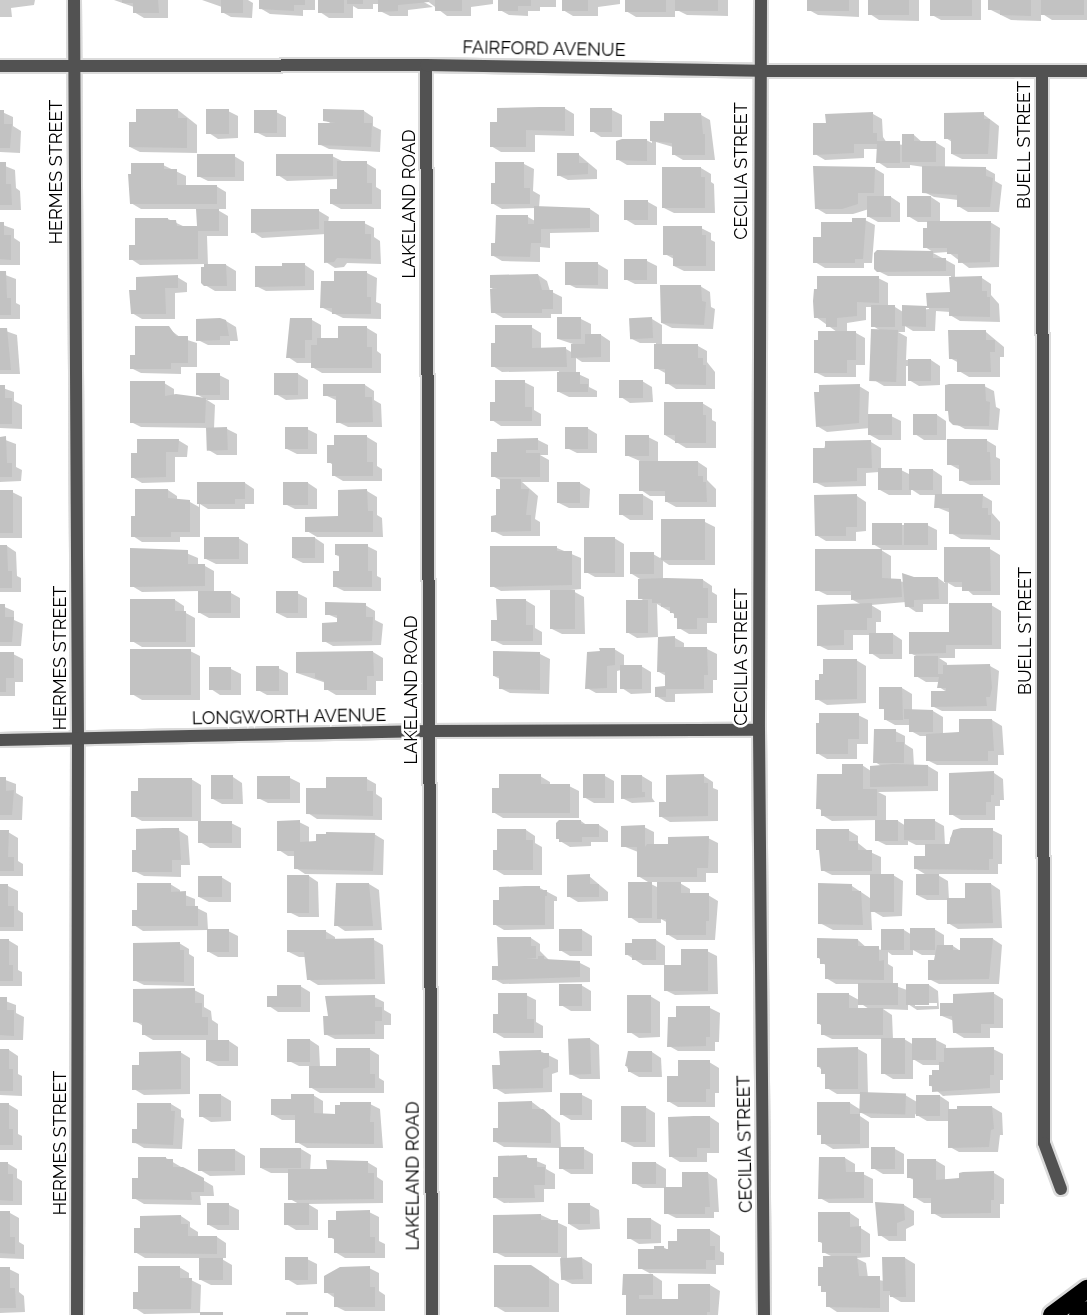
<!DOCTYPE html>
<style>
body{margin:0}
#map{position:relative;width:1087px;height:1315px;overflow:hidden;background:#fff;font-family:Raleway,sans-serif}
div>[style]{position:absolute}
.shadow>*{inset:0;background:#0003}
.building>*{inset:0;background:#c2c2c2;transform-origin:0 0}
.roads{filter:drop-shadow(2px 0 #dbdbdb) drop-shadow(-2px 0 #dbdbdb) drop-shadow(0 2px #dbdbdb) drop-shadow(0 -2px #dbdbdb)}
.minor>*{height:12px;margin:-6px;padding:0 6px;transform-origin:6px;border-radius:6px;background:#525252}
.tertiary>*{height:12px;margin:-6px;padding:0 6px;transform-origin:6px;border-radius:6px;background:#525252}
.motorway>*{height:18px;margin:-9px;padding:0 9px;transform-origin:9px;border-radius:9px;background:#000}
span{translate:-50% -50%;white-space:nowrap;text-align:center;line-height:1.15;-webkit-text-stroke:5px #fff;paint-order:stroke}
.street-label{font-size:18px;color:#000}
</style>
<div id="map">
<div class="shadow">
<i style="clip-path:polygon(0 0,35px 0,34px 5px,11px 8px,12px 17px,0 17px)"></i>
<i style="clip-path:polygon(114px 0,168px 0,168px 18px,144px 18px,134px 12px,134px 7px)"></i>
<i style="clip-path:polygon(202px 0,248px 0,253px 3px,252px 18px,231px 17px,222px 12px,222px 7px)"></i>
<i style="clip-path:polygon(260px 0,315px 0,315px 10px,303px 10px,303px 16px,270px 14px,260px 8px)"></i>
<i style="clip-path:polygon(319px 0,420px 0,433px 7px,408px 10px,408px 16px,390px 16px,380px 11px,380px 4px,373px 4px,373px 9px,358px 9px,353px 6px,353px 18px,329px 18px,320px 12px)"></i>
<i style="clip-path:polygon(426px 0,493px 0,493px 4px,471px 7px,471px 16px,447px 16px)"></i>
<i style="clip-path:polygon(500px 0,556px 0,556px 7px,540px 7px,540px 11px,528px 11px,528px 16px,509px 15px,500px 10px)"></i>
<i style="clip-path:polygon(563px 0,620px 0,620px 4px,598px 7px,598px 16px,573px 16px,563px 10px)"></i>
<i style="clip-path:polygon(626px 0,728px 0,728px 16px,687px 15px,675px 9px,675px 17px,636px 17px,626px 11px)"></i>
<i style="clip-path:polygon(809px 0,859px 0,859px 17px,818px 15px,809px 10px)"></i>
<i style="clip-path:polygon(869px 0,919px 0,919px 21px,879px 20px,870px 14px)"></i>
<i style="clip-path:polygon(932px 0,981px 0,981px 20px,941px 20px,932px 15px)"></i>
<i style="clip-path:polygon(990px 0,1087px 0,1087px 20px,1052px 20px,1041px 13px,1041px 21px,1011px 20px,989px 9px)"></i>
<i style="clip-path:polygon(564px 108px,574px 114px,574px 136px,535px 135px,535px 152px,501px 152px,491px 146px,498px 123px)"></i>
<i style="clip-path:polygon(178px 110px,197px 125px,197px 153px,140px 152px,130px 147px)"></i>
<i style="clip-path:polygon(612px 110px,622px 115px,622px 137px,601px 137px,592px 131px)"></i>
<i style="clip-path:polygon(0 111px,13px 117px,13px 126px,21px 131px,20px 153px,0 152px)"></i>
<i style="clip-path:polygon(228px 111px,238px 116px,238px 138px,218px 139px,209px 133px)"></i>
<i style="clip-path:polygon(364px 111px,373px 117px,373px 126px,381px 130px,380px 152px,329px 149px,319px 144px,332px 124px,325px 120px)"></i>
<i style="clip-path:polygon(276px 112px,286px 117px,286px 137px,266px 137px,256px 132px)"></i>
<i style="clip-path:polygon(873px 114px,882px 119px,883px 137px,887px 143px,904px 145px,914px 135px,923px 143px,935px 142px,945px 148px,945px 168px,986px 169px,995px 174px,995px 181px,1002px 185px,999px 212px,968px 212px,958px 206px,958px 200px,934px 197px,924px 192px,924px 167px,910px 165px,910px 168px,887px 168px,878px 162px,878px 149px,864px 149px,864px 158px,825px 160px,815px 154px,827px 124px)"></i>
<i style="clip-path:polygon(983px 114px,999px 126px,997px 159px,962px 159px,952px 154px,952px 142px,946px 138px)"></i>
<i style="clip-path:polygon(701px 115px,710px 120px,715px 160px,683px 160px,673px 154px,673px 147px,656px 142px,656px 165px,627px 165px,617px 159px,646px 140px,652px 143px,652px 123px,665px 123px)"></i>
<i style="clip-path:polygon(579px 155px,597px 170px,597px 179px,568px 180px,558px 175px)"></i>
<i style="clip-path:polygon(234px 156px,244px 162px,244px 181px,208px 181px,198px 176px)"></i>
<i style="clip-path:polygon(332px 156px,342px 161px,366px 163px,376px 169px,376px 187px,381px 190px,381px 209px,341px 209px,332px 204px,338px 190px,338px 179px,287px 181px,278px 175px)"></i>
<i style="clip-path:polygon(0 164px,15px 170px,16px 188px,20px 191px,21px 210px,0 210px)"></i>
<i style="clip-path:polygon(524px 164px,534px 169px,533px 191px,540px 195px,539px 208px,590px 209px,599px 215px,599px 232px,550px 233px,550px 248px,540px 247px,540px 262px,502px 261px,492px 255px,497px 244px,528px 217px,535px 221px,535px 208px,502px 209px,492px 203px,497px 184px)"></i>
<i style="clip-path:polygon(163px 165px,186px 176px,186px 186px,216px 186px,226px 192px,226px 209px,216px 209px,228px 216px,228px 236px,207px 236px,208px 265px,226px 265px,236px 271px,236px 291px,215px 291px,205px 285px,205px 264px,140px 265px,131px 259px,136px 246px,168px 219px,185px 227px,198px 227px,198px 209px,141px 209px,131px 203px)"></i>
<i style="clip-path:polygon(701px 168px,711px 174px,711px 182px,714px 184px,715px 213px,674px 213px,664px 208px)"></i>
<i style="clip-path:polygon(874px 168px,884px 174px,884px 197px,891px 197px,900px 203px,900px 222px,878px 222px,869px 217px,869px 209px,853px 214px,826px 214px,816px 208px)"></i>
<i style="clip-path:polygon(931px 197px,940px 203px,940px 222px,990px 222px,1000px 228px,999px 267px,969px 268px,948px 252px,933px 253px,955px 265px,955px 278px,982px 278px,991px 284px,991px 295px,999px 304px,1000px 322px,960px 321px,950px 315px,950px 312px,936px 311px,935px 331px,913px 331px,905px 326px,905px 332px,898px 332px,907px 337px,906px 360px,931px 360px,940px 366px,940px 385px,919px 386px,909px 380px,909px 366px,906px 366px,906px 386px,884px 386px,874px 380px,881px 331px,873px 326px,873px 307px,866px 307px,866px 320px,847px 323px,847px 333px,856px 333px,865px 338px,865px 365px,856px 365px,856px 377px,825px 377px,815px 372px,837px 332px,816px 317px,878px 278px,888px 283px,888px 307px,895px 307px,903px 312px,929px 309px,927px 294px,951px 294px,951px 276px,888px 276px,878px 271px,878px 252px,933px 252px,925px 247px,928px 222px,918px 222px,908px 216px)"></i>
<i style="clip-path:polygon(648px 202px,657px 207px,657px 225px,635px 225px,625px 219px)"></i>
<i style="clip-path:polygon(319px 211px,329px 217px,328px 223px,364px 223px,374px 228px,374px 237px,380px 241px,381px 264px,347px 263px,344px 267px,335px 268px,326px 262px,326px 234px,262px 238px,253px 232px)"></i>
<i style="clip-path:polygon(865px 220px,875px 225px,872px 263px,864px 263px,864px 268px,825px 268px,815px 262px,823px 238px)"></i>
<i style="clip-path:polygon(0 224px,14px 229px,14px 238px,20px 242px,20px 265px,0 265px)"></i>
<i style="clip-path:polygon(701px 228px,711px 233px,711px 240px,715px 242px,715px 271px,684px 271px,674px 266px,674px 259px,665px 254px)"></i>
<i style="clip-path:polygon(647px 261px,657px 266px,657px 284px,635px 284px,625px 279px)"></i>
<i style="clip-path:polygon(598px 264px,608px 270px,608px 289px,576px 288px,566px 283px)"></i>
<i style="clip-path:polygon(305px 265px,314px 271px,314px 290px,266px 291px,256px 286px)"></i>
<i style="clip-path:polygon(0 273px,16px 279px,16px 303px,20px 305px,20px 319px,0 319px)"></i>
<i style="clip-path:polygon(367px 273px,377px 278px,376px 302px,381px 304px,381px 319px,343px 318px,321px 307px,335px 283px)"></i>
<i style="clip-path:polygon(538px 275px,547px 281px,550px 291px,562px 297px,562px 314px,551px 314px,551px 318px,503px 318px,493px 312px,492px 277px)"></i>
<i style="clip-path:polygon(177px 277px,187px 283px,187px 292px,175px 293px,175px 319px,142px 319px,132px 313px,138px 291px)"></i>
<i style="clip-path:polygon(700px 286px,710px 292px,711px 307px,715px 309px,713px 329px,672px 328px,662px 323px)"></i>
<i style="clip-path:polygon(581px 319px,591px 324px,591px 335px,601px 335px,610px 341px,610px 362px,582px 362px,576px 358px,576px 373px,589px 379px,589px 387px,597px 391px,597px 397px,569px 397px,559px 392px,559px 371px,502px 372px,493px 366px,531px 327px,541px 333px,541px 349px,566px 349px,573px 353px,573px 344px,558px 339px)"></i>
<i style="clip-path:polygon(652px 319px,662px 325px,662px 346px,698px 346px,707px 351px,707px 362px,715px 372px,715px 389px,676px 389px,667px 383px,667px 374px,656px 368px,656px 343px,640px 343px,630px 338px)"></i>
<i style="clip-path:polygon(312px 320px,321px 325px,321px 339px,339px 340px,367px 328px,377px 334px,377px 351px,381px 354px,381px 373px,322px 373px,312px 367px,312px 363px,297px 363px,288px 357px)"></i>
<i style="clip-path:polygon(226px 321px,236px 327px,238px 341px,230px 341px,230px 345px,208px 345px,198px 340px)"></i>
<i style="clip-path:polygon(168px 328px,181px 338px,197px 343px,197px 367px,181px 367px,181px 374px,141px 373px,131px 368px,136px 356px)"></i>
<i style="clip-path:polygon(0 329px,17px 335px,20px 374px,0 374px)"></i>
<i style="clip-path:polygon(986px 332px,1004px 347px,1004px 357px,1000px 357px,1000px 377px,969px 377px,959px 371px,959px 363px,950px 358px)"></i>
<i style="clip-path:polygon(298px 374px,308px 380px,308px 399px,286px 400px,276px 394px)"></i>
<i style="clip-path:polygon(219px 375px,229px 380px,229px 400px,207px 400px,198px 395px)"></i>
<i style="clip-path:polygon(642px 381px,652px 387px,653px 402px,630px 403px,621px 397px)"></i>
<i style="clip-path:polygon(524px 382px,534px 387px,534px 410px,541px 414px,541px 426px,501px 426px,492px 420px,497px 404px)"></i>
<i style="clip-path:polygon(164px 383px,174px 389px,174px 396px,207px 400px,215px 405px,214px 429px,227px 429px,237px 434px,237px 455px,217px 455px,207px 449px,207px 428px,141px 427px,131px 422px)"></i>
<i style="clip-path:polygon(365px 385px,374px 391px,374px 400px,381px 404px,382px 427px,348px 427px,338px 422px,338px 401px,325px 395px)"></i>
<i style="clip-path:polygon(859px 386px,869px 392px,868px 416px,891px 416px,901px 421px,901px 440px,879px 440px,870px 435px,870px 428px,827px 432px,817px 426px)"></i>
<i style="clip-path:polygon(984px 386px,994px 391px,996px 407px,1000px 409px,998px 430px,965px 429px,954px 423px)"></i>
<i style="clip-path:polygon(0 387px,14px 392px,14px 401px,22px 405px,22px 429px,0 428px)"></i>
<i style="clip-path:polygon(702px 403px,712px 409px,712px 420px,716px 422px,716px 448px,686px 448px,665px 435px)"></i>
<i style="clip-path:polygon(937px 415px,946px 421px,946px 440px,924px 440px,915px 434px)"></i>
<i style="clip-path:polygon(587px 428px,597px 434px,597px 453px,577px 453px,567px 448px)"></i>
<i style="clip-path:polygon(307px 429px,317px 434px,317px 454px,297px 454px,287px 449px)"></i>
<i style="clip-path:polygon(367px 437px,377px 443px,377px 466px,382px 469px,382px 481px,343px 481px,333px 475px,333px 465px,329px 462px,335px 446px)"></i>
<i style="clip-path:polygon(648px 437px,658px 442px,658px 462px,698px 462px,707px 468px,707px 480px,716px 489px,716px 507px,676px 507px,667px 502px,667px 496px,650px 496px,641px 490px,640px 461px,626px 455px)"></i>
<i style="clip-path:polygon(0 438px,16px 444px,16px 467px,22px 470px,21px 481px,0 482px)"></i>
<i style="clip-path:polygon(178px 440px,188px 446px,187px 457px,175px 457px,175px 482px,142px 483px,132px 477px)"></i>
<i style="clip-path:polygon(538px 440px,548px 445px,548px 455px,540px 455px,549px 460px,549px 482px,522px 482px,538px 496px,535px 519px,540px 522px,540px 536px,503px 536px,493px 531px,502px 481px,493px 476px)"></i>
<i style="clip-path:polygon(986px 440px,996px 446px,996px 457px,1000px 459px,1000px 485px,970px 485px,960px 480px,960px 470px,949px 464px)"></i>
<i style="clip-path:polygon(826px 442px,871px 442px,881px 448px,881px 470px,901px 470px,911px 475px,933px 470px,942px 476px,942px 496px,982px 495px,992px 501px,992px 513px,1000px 522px,1000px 540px,961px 539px,951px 533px,951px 513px,936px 507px,936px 495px,920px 495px,911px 489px,911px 495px,889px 495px,880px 490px,879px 472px,866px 473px,866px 486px,825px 487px,815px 482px)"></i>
<i style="clip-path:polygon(245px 483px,254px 489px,254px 504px,245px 504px,245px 509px,208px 509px,200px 504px,200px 537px,180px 537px,180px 542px,142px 542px,133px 536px,137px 517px,168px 490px,177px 496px,177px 500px,190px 502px,199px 507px,199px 484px)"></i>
<i style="clip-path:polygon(308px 483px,317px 489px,317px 509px,295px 509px,285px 504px)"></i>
<i style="clip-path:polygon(559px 483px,580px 483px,590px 489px,589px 508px,569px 508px,559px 503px)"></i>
<i style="clip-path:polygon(367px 491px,377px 497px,377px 515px,382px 518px,383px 537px,317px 537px,307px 531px,340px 518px)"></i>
<i style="clip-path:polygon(0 492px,12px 492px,22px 497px,22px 538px,0 538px)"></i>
<i style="clip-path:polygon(643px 495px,653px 501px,653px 520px,630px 520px,621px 514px)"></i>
<i style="clip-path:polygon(857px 496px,866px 502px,866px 531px,856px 532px,856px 541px,826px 541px,816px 535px)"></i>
<i style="clip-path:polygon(705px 522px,715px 527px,715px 565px,669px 565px,663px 561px,663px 581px,703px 580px,712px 586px,712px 592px,717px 595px,717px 623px,707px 623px,707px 634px,689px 634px,679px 628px,676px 615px,657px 604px,658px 637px,637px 638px,627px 632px,646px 602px,640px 598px,640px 579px,632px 574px,653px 554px,660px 558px)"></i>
<i style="clip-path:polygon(902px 525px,927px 525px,937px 530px,937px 550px,883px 550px,873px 544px)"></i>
<i style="clip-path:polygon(238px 538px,248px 544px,248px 564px,216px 564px,206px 559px)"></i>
<i style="clip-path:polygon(315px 538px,324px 544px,324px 563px,303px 563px,293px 558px)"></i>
<i style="clip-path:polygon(614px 538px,624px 544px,624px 577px,595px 577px,586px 572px)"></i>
<i style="clip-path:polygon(0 546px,7px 546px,16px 552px,17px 576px,21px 578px,21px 592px,0 592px)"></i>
<i style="clip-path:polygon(367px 546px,377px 551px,377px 576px,381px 578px,381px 591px,344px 591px,334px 586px,340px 573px,340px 557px,336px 555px)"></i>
<i style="clip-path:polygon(557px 548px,581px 558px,581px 589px,571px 590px,584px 597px,585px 634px,562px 634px,552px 629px,552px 590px,501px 591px,492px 586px)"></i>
<i style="clip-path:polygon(945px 549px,990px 549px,1000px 555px,1000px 595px,973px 595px,964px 587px,955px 587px,948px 583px,948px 604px,923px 604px,923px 612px,916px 612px,907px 606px,906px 602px,871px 605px,881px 611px,881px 622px,876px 622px,876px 635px,893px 634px,902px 640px,902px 659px,880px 659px,871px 653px,871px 635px,853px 635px,853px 650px,828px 650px,818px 645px,862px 605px,853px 600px,852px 595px,827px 595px,817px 590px,881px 550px,891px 556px,891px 580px,904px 582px,913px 578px,938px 578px,945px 583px)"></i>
<i style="clip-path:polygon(132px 550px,179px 550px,198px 558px,198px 566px,205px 566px,214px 571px,214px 593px,231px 593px,240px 598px,240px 618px,209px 618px,200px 613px,200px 591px,142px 592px,132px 586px)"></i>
<i style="clip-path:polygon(297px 593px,307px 598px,307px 618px,287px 618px,277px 613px)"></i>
<i style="clip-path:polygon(175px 600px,184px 606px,184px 612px,195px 618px,195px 647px,142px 647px,132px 641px)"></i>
<i style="clip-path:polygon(525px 600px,535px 606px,535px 628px,542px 632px,542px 645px,503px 645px,493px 640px,498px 622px)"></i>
<i style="clip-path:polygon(0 605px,14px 611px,14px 620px,23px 624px,21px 646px,0 646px)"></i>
<i style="clip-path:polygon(365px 605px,375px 611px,375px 620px,383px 624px,381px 645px,333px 646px,324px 641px,339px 624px,339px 619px,327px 614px)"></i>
<i style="clip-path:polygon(991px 605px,1001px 611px,1001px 649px,955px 649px,955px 658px,939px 658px,947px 663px,947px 667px,990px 666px,999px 671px,996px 711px,942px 711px,932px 706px,947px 692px,939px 687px,939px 682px,926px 682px,916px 676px,916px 656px,910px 653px,951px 634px)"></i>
<i style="clip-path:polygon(675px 638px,684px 643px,684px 648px,707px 649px,717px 654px,717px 680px,713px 680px,713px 693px,675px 694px,675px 702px,666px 702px,656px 696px,666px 688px,666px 676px,659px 672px)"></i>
<i style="clip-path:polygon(614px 649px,624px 655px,624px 667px,641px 666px,651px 672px,651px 693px,631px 694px,622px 688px,621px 670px,617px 671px,617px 693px,596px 693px,587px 688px)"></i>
<i style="clip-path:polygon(190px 651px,200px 656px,200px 700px,142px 700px,132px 694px)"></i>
<i style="clip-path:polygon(373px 652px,383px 658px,383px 681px,376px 681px,376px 695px,336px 695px,326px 689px,326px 683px,297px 673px)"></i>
<i style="clip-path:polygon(0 654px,13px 654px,23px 659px,23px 682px,15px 682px,15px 696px,0 696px)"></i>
<i style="clip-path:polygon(540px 654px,550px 659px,549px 694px,510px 693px,500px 688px,500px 679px,494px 676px)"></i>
<i style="clip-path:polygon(856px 660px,866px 666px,866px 703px,827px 705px,817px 699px,820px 682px,825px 675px)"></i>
<i style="clip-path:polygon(278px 668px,288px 673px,288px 695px,267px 695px,258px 690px)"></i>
<i style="clip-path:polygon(231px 669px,241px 674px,241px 695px,220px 695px,211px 689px)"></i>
<i style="clip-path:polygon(902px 688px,912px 694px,912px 710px,933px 711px,943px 717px,943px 735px,960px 733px,992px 720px,1002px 726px,1004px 755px,998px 755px,998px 765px,937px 765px,927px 760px,927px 736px,920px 736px,911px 731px,911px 725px,895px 725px,886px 720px,886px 710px,881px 708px,881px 689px)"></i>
<i style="clip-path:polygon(858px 715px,868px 720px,868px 744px,857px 744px,857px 759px,827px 759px,817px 753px)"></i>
<i style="clip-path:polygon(895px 731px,905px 736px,905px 744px,913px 749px,914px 766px,928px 766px,938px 772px,938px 791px,878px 792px,886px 796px,886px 821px,898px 821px,906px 826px,935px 821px,944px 826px,945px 845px,951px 845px,950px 838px,954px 832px,992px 830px,1002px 835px,1002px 864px,998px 864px,998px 874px,936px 874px,948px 881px,949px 900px,966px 900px,991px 884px,1000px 890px,1002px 928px,958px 929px,948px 923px,948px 900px,927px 900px,917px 895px,928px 876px,915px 868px,926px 857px,926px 845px,916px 845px,908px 841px,908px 845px,886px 845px,876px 840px,877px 820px,832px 821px,822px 815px,822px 811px,818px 808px,844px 776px,862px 765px,871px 771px,883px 767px,875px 762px)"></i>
<i style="clip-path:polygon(994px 773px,1003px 779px,1004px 800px,1000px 800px,1000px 806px,995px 806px,995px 820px,961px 820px,951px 814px)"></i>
<i style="clip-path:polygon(540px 776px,550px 782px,550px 786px,569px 786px,579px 791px,579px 818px,503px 818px,493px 812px)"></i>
<i style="clip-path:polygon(605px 776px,614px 781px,614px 803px,594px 803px,584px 797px)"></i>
<i style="clip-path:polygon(622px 776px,642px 776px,652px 782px,652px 798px,655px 802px,632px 803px,622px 798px)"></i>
<i style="clip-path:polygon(704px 776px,713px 782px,713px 788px,718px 790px,718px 821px,670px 822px,660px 816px,668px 804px)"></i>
<i style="clip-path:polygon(233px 777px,242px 783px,243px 804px,222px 804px,213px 799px)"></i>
<i style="clip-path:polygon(0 778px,16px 784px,16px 793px,23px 797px,22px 820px,0 820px)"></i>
<i style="clip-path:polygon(290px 778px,300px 783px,300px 803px,268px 803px,258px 798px)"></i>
<i style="clip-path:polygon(191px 779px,201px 785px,201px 823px,231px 823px,241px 828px,241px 848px,210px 848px,200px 842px,200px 821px,142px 821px,133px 816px)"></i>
<i style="clip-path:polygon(367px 779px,376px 784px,376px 794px,382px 798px,382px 820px,317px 819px,308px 813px,327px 790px)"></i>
<i style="clip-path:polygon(581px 821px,588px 826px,599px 825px,608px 831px,608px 842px,591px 842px,591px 846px,570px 847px,560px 841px)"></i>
<i style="clip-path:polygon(299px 822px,309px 827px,309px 843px,374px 834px,384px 840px,383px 875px,305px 874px,296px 868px,295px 856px,288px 856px,279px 850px)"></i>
<i style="clip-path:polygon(644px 827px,654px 832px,654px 846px,669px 846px,708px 838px,718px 843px,718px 873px,706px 873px,706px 882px,678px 882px,690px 889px,690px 895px,708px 895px,718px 901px,715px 940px,677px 940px,667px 934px,668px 923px,661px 919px,661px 923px,639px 923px,630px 917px,651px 884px,659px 888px,659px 882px,648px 882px,638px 876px,638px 852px,623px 846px)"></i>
<i style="clip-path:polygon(178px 830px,188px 836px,190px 865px,181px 865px,181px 877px,144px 876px,134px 871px,138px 852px)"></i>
<i style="clip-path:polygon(526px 830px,535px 836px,535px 843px,542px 847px,542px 875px,504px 875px,494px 869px,499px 851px)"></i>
<i style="clip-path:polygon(848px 830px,858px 836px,858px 843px,868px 851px,881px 857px,881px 876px,893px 875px,903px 881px,902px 916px,883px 917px,871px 910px,872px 930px,833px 930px,820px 923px,852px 886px,873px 900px,871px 875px,832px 875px,822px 870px)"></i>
<i style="clip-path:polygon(0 832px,8px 832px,18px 838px,18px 861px,23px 864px,23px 876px,0 876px)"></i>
<i style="clip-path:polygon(309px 876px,318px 882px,319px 917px,299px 917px,289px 912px)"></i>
<i style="clip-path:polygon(589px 876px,608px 892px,608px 901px,578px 902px,568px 896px)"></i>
<i style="clip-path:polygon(221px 877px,231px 883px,231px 902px,209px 902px,199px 897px)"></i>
<i style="clip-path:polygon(170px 884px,180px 890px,180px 893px,195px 899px,195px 907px,207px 913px,208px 930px,143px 931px,134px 925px,138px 912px)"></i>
<i style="clip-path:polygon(369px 884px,379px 890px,382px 930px,345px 931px,336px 925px)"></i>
<i style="clip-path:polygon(0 886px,8px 886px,18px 891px,18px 910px,23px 913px,23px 931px,0 931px)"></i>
<i style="clip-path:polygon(540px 888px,557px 897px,557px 901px,554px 901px,554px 929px,504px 930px,494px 924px)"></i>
<i style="clip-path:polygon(evenodd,934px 929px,944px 935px,944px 946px,953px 946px,962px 952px,993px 939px,1002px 945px,999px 984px,939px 984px,929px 979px,937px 955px,922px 955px,913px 950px,913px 955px,892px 955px,888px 952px,888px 964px,893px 967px,893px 985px,907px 990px,929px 985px,938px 991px,939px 1009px,917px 1010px,908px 1004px,908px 1010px,883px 1009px,892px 1015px,893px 1039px,904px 1039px,914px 1045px,936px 1040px,946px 1045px,946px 1049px,993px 1049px,1003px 1054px,1003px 1080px,1000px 1080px,1000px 1093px,940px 1096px,949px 1102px,949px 1111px,992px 1107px,1002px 1113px,1003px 1135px,1000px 1135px,998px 1152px,959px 1152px,950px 1147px,949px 1121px,927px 1121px,915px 1114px,915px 1118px,871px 1118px,860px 1112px,860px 1116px,869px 1122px,869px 1148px,833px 1149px,823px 1143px,823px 1136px,819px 1134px,819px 1104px,850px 1103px,861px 1110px,861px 1094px,837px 1094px,827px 1088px,827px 1076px,819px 1067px,858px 1049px,867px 1054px,868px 1094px,905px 1095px,917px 1102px,917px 1096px,943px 1096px,930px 1085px,941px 1071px,941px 1065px,923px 1065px,913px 1059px,913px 1079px,893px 1079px,883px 1073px,883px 1039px,832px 1039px,822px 1034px,822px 1026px,818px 1023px,848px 994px,859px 1000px,859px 984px,836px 984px,826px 978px,826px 966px,818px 957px,858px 940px,867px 948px,883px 950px,882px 931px,904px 930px,912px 935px,934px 929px,858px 1003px,863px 1005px,869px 1009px,858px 1009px,858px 1003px,934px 929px,915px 1003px,937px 1003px,937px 1006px,915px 1006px,915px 1003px)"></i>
<i style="clip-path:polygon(582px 930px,592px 936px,592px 956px,570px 956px,560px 950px)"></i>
<i style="clip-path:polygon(228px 931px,238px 936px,238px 957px,218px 957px,209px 952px)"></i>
<i style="clip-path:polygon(325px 931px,335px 937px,335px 940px,374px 940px,383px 945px,385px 984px,318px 985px,308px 979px,306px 957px,299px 957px,289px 952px)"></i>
<i style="clip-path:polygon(531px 938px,540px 944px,540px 951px,550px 961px,580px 963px,590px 968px,590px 982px,503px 984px,494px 979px,499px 967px)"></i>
<i style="clip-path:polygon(0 940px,8px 940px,18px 946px,18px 970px,22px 972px,22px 986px,0 986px)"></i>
<i style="clip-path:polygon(656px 940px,665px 946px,665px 966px,683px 966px,707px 951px,717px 956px,718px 994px,675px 995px,665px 990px,665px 965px,643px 965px,626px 954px)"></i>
<i style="clip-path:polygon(179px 943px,189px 949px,189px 954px,194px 957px,194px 986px,144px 985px,134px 980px)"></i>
<i style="clip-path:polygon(581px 985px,591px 991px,591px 1011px,571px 1011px,561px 1005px)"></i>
<i style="clip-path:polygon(300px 986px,310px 992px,310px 1012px,278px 1012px,269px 1006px,278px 997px)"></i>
<i style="clip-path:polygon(194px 990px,204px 995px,204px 1007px,211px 1011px,212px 1020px,218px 1024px,218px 1041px,229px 1041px,238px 1047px,238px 1066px,218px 1066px,208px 1061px,208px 1040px,153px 1040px,143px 1034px,143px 1026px,135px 1021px)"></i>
<i style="clip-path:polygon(993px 993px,1003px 999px,1003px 1028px,990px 1028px,990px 1038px,964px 1038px,954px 1032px,954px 1021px,942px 1016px,954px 1004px)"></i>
<i style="clip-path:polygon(526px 995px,536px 1000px,536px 1022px,543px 1026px,543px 1038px,504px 1038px,494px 1032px,500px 1016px)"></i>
<i style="clip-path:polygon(650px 996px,660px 1002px,660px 1037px,639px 1038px,630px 1032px)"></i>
<i style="clip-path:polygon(374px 997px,384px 1002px,384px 1010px,391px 1014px,391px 1025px,384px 1025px,384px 1039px,335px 1039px,325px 1034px,330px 1017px)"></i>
<i style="clip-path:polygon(0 999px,16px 1005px,16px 1013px,24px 1017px,23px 1040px,0 1040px)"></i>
<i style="clip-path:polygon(678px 1008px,710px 1008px,720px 1013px,719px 1042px,715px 1042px,715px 1051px,678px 1051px,669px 1046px,678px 1019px)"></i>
<i style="clip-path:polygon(590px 1039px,599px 1045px,600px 1079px,580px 1079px,570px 1074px)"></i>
<i style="clip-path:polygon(310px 1040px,319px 1046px,320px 1067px,337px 1068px,369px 1049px,379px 1055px,379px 1078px,384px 1081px,384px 1093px,320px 1093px,310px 1087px,310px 1066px,299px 1066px,289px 1061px)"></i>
<i style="clip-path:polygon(9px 1050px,18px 1056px,18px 1074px,22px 1076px,22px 1096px,0 1095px,0 1051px)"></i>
<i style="clip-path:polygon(540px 1051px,558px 1060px,558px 1072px,552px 1074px,552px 1092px,505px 1094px,495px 1088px,501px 1066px)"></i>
<i style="clip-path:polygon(180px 1052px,190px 1058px,190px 1094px,144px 1095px,134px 1089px)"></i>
<i style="clip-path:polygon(652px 1052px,661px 1058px,662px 1077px,639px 1077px,630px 1072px,626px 1066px)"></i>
<i style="clip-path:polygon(709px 1062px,719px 1068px,719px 1093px,715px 1093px,715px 1107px,678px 1107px,668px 1101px,679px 1077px)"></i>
<i style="clip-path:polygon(221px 1095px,231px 1101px,231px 1121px,211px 1122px,201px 1116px,200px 1096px)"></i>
<i style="clip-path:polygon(313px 1095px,323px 1101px,323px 1115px,336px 1115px,370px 1104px,380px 1109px,383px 1148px,307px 1148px,297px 1142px,297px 1120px,282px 1120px,273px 1115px,293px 1100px)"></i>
<i style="clip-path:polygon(561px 1095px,582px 1095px,592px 1100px,592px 1120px,571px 1120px,561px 1114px)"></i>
<i style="clip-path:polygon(532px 1102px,560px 1123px,561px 1149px,584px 1149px,593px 1154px,593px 1174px,571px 1174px,561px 1168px,560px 1148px,504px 1147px,494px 1141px,500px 1129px)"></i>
<i style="clip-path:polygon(0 1104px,8px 1104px,18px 1110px,18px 1134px,22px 1136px,22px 1150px,0 1150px)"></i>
<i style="clip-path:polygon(171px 1104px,181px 1110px,181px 1117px,184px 1119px,182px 1149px,144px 1148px,134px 1142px)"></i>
<i style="clip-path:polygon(645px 1107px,655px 1113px,655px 1147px,634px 1147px,624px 1142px)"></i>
<i style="clip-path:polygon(710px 1117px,719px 1123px,719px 1153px,707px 1153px,707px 1162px,680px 1162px,670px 1156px)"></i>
<i style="clip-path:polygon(301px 1149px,311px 1155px,310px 1171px,328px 1171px,367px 1162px,377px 1168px,377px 1177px,383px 1181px,383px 1203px,308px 1204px,318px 1210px,318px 1230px,296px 1230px,286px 1224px,299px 1204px,290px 1199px,289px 1173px,271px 1173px,261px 1168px)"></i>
<i style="clip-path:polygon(895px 1149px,904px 1154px,904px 1174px,883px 1174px,873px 1168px)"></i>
<i style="clip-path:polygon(235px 1150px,245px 1156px,245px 1175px,210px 1176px,200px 1170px)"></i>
<i style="clip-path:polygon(527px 1157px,546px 1165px,546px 1169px,555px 1174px,555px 1189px,544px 1189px,544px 1202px,504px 1203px,494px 1197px,500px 1179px)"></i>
<i style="clip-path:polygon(166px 1158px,213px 1186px,214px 1196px,200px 1196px,201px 1205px,144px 1204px,134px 1198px,139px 1180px)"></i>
<i style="clip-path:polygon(845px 1158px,855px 1164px,855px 1174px,863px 1174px,873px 1179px,873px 1203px,829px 1203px,820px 1198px)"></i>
<i style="clip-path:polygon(935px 1160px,945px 1166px,945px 1181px,994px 1173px,1004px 1179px,1004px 1204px,1000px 1204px,1000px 1218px,942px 1218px,933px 1213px,933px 1203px,924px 1203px,914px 1197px,914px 1180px,908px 1177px)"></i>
<i style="clip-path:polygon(0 1163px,7px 1163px,17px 1169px,17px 1178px,22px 1181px,22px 1205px,0 1205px)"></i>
<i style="clip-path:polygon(656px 1163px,666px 1169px,666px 1189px,683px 1189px,708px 1173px,717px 1179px,719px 1212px,714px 1212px,714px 1218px,676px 1218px,666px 1213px,666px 1188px,643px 1188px,634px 1183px)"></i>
<i style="clip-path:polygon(209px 1205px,229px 1205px,239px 1210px,239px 1230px,218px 1230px,209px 1225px)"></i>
<i style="clip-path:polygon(590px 1205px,599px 1210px,600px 1229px,579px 1230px,569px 1224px)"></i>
<i style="clip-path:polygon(904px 1205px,914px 1211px,914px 1225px,906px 1229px,906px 1241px,889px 1241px,880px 1235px)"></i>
<i style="clip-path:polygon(369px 1212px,379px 1217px,379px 1241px,385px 1244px,385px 1258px,345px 1258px,335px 1252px,335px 1240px,330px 1237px)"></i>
<i style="clip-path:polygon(0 1213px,10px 1213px,19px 1218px,19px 1242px,24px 1245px,24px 1259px,0 1258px)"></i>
<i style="clip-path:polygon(850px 1213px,859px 1219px,859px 1227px,870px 1234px,870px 1257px,856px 1258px,866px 1263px,868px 1278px,884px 1281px,905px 1258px,915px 1264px,915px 1302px,901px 1302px,889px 1295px,889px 1312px,837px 1312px,828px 1306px,828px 1294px,820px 1285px,825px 1268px,833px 1257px,823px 1252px,823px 1244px,820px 1242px)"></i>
<i style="clip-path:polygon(541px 1215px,567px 1227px,567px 1259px,582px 1258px,592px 1264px,592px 1284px,572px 1284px,562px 1279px,561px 1257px,505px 1257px,495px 1252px)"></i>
<i style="clip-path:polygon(181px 1216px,190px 1222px,190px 1227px,198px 1232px,198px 1237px,217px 1237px,226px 1243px,226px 1258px,220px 1258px,232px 1265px,232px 1285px,211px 1285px,201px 1280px,201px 1258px,145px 1258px,135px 1252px)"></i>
<i style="clip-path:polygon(651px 1219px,661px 1225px,661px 1243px,639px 1244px,629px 1238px)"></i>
<i style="clip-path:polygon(679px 1230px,710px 1230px,720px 1236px,720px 1251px,724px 1253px,724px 1265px,716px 1265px,716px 1274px,650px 1273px,662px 1281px,662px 1300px,680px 1301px,680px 1285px,710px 1285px,720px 1291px,718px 1315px,628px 1315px,628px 1296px,624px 1294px,653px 1275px,640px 1268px,655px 1251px,663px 1247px,670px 1251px,679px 1242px)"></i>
<i style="clip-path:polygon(307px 1259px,317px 1264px,317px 1284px,297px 1285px,287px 1279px)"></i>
<i style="clip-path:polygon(179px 1267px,189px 1273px,189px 1279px,201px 1285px,200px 1313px,144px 1314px,135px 1308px,139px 1294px)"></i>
<i style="clip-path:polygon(531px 1267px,559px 1284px,559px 1312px,505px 1312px,495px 1306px)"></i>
<i style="clip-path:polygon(369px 1268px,379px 1273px,379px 1291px,385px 1295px,385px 1311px,345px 1311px,335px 1306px,335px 1298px,326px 1292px)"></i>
<i style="clip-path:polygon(0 1269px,9px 1269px,19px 1274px,19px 1292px,24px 1296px,25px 1312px,0 1313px)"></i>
</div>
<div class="building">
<i style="clip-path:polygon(122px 0,158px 0,159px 13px,133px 13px,133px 3px,122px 3px)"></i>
<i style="left:221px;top:0;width:22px;height:13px"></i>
<i style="clip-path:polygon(259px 0,305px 0,305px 5px,294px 5px,294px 11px,259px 9px)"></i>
<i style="left:318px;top:0;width:26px;height:13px"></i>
<i style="left:347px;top:0;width:16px;height:4px"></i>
<i style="clip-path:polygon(378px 0,429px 0,429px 2px,398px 5px,398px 11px,378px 12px)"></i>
<i style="left:435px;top:0;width:27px;height:11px"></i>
<i style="clip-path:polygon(498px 0,531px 0,531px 6px,518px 6px,518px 11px,498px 11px)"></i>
<i style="left:562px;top:0;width:26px;height:11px"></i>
<i style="left:625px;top:0;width:41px;height:12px"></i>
<i style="left:675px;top:0;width:43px;height:11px"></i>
<i style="left:807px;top:0;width:42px;height:11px"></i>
<i style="left:868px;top:0;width:41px;height:15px"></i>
<i style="left:930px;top:0;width:42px;height:16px"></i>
<i style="clip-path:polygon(988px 0,1031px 0,1031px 16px,1000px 15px,1000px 10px,988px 10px)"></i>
<i style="left:1041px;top:0;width:43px;height:15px"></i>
<i style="clip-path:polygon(540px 107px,565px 107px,565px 131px,526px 130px,526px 147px,490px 147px,490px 122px,497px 122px,497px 108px)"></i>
<i style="left:590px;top:108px;width:22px;height:24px"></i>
<i style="clip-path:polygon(136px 109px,178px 109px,178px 118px,187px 118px,187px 148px,129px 147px,129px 122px,136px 122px)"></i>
<i style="left:206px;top:109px;width:23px;height:25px"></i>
<i style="clip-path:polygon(323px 109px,364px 110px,364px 123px,372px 123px,371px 147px,318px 145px,318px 123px,336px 123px,323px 121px)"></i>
<i style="clip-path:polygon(0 110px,4px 110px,4px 124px,12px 124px,10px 148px,0 148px)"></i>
<i style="left:254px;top:110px;width:23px;height:23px"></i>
<i style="clip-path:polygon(873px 112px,873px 133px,877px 133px,877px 141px,900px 141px,900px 163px,876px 163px,877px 144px,854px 144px,854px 153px,813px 155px,813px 123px,826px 123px,825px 114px)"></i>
<i style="clip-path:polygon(984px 112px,984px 119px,990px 119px,988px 154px,951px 154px,951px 139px,944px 139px,944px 113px)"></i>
<i style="clip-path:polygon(664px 113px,701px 113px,703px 134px,705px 134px,705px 155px,672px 155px,672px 143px,650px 141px,650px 121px,664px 121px)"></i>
<i style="clip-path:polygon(902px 134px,914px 134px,914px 141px,936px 141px,936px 162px,902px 162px)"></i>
<i style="clip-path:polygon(622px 139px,647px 139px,647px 161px,616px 160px,616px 141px)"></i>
<i style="clip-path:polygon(557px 153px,579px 153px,579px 163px,588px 163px,588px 174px,557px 176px)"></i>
<i style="left:197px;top:154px;width:38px;height:23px"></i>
<i style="left:276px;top:154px;width:57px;height:22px"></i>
<i style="clip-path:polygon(337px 161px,367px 161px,367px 183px,372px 183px,372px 204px,330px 204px,330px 189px,337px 189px)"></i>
<i style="clip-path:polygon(0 162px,6px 162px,6px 184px,11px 184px,12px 205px,0 205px)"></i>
<i style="clip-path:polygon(495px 162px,524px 162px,524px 188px,530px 188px,530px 204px,491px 204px,491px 183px,495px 183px)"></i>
<i style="clip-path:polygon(131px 163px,164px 163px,164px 169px,177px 169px,177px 185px,217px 185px,217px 204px,130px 204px,128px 174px,131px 174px)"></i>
<i style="clip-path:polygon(813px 166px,875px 167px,874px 193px,858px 193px,858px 204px,842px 209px,815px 209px)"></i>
<i style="clip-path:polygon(922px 166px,986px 167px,986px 176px,993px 178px,990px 207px,957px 207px,957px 195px,922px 193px)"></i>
<i style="clip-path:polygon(662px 167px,701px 167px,701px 177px,705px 177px,705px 208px,662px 208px)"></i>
<i style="left:867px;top:196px;width:24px;height:21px"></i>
<i style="left:907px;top:196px;width:24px;height:21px"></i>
<i style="left:624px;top:200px;width:24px;height:20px"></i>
<i style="clip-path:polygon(534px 206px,590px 208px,590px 228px,541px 229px,541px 243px,531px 243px,530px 257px,491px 256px,491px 243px,495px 243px,496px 215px,528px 215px,528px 224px,534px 224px)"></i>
<i style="clip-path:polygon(196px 209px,219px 209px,219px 231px,198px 231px,198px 259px,129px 260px,129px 245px,135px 245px,135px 218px,168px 218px,168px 220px,176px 220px,177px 226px,197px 226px)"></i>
<i style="clip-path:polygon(251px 209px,319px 209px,319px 229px,251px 233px)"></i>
<i style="clip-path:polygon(852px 218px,866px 218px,863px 259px,855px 259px,855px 263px,813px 263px,813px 237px,821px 237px,821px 222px,852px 222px)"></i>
<i style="clip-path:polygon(324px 221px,365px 221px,365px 234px,371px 234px,371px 259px,337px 258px,334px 262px,324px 263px)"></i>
<i style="clip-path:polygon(927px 221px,991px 221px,990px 262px,958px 263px,958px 254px,947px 254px,947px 248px,923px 248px,923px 228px,927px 228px)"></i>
<i style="clip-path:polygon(0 222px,4px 222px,4px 235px,11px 235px,11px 260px,0 259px)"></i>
<i style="clip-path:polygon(663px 226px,702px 226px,702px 235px,706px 235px,706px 266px,673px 266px,673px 255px,663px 255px)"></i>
<i style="clip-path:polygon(877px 250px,933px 251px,933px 258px,946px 258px,946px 271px,877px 272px,874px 269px,874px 253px)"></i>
<i style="left:624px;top:259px;width:23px;height:21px"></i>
<i style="left:598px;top:262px;width:23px;height:33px;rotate:90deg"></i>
<i style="clip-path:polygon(282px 263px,305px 263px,305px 286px,255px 287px,255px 266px,282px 266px)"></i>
<i style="clip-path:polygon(204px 264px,226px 264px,227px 286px,204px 286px,201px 283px,201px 267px,204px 267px)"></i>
<i style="clip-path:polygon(0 271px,6px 271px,7px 298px,11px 298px,11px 315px,0 315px)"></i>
<i style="clip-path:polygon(334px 271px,367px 271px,367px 297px,371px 297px,371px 314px,332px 314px,332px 308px,320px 308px,321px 281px,334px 281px)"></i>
<i style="clip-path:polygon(538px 274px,542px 290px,553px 290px,553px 309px,542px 309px,542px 313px,491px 313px,490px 289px,498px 288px,490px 288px,490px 275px)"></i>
<i style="clip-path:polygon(178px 275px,178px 288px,165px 288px,166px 314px,131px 314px,129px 290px,136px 290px,136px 277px)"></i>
<i style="clip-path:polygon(817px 276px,879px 276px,879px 303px,857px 302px,857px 316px,837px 318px,837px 327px,826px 327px,826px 318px,814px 318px,813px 301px,814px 289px,817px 289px)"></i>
<i style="clip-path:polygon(982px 276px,982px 291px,987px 291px,987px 297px,990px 297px,990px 317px,949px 316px,949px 308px,926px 308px,926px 327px,902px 326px,902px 305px,927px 306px,926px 293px,950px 292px,949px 277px)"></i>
<i style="clip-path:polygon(660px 285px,701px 285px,702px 301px,706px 302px,704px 325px,661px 323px)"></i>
<i style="left:871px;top:305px;width:24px;height:22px"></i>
<i style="left:557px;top:317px;width:24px;height:22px"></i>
<i style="left:652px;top:317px;width:21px;height:23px;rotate:87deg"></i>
<i style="clip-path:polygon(220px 318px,226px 320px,229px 336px,220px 336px,220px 340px,196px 341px,196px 319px)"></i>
<i style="clip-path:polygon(290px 318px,312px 318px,312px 340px,305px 340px,305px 358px,286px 358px)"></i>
<i style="clip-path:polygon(495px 325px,532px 325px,532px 348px,566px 347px,567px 367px,491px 367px,491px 343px,495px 343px)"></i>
<i style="clip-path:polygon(135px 326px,169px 326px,176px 336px,188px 336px,188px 363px,171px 363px,171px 369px,130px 369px,130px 355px,135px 355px)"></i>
<i style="clip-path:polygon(338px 326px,367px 326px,367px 347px,372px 347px,372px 368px,311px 368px,311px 345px,317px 345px,317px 338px,338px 338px)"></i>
<i style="clip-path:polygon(0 328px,7px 328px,11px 370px,0 370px)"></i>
<i style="left:871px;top:329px;width:27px;height:52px;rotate:2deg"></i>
<i style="clip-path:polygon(948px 330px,986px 330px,986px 340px,995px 340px,995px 352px,990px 352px,991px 372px,957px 372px,957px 359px,949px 359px)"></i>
<i style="clip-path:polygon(818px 331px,856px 331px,856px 360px,847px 360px,847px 373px,814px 373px,814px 340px,818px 340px)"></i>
<i style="clip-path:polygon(585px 334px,601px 334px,601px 357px,571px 358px,571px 344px,585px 344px)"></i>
<i style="clip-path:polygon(654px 344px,698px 344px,698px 358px,703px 358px,703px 365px,706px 365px,706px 385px,665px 384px,665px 369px,654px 369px)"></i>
<i style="left:908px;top:359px;width:23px;height:22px"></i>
<i style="clip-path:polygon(557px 372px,580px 372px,580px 384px,588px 384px,588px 392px,557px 392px)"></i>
<i style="left:196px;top:373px;width:24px;height:22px"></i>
<i style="left:274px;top:373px;width:24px;height:22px"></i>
<i style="clip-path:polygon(495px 380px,525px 380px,525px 407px,532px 407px,532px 421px,490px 421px,490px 402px,495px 402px)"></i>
<i style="left:619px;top:380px;width:24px;height:18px"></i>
<i style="clip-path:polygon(130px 381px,165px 381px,165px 396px,176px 394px,206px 398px,205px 423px,130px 423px)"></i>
<i style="clip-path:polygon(323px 384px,365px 384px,365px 397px,372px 397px,373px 422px,336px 423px,336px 396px,323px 396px)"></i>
<i style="clip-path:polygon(860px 384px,859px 423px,816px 427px,814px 392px,819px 392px,819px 385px)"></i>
<i style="clip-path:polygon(949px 384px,985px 384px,986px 401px,990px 402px,989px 426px,963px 426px,953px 425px,949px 421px,948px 411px,945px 411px,945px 385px)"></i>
<i style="clip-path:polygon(0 385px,5px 385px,5px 398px,12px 398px,12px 424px,0 424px)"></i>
<i style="clip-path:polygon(664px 402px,703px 402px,703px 415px,706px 415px,706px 443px,675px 443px,675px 435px,664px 435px)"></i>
<i style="left:868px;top:414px;width:24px;height:21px"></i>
<i style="left:913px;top:414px;width:24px;height:21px"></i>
<i style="left:227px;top:427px;width:23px;height:21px;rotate:88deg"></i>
<i style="left:308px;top:427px;width:22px;height:23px;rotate:90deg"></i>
<i style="left:565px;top:427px;width:23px;height:22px"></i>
<i style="clip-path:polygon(334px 435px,367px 435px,367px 462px,373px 462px,373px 476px,332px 476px,332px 463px,327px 463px,327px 445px,334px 445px)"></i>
<i style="left:625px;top:435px;width:24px;height:21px"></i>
<i style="clip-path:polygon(6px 436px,7px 463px,12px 463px,12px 477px,0 477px,0 437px)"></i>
<i style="clip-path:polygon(538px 438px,538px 450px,526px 450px,526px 453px,540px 453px,540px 477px,491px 477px,491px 452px,497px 452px,497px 439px)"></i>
<i style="clip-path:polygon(137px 439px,179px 439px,178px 452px,166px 452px,166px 477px,131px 478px,131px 453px,137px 453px)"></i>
<i style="clip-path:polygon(947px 439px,987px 439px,987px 452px,990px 452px,991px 480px,959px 481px,959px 465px,947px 465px)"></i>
<i style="clip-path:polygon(871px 440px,872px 468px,857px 468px,857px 481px,813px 483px,813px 448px,825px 448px,825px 441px)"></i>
<i style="clip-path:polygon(639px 461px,698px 461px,698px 476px,703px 476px,703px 482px,706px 482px,707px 502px,665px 502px,665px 491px,639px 491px)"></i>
<i style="left:902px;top:468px;width:22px;height:24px;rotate:90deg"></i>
<i style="left:909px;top:469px;width:24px;height:21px"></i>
<i style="clip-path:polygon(500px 479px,521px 479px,521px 489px,529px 489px,526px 515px,531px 515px,531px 531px,491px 532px,491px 516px,496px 515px,496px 489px,500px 489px)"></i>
<i style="clip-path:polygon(197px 482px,245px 482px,245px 499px,235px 499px,235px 504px,197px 504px)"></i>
<i style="left:283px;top:482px;width:25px;height:23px"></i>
<i style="left:557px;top:482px;width:23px;height:21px"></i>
<i style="clip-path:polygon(135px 489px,168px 489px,168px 498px,190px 500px,190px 532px,171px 532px,171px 537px,131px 537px,131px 516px,135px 516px)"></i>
<i style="clip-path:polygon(367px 489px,368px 511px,373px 511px,373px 532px,305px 532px,305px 517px,338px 516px,338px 490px)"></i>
<i style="left:0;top:490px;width:13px;height:43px"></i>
<i style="left:619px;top:494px;width:24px;height:21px"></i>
<i style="clip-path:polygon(857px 494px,857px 527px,846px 527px,846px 536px,815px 536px,814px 495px)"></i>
<i style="clip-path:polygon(935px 494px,983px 494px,982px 508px,988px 508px,988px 515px,991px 515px,991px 535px,949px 534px,949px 508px,934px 508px)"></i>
<i style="left:661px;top:519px;width:44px;height:41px"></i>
<i style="left:872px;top:523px;width:30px;height:22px"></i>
<i style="left:904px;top:523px;width:24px;height:22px"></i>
<i style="left:204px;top:537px;width:35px;height:22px"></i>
<i style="left:292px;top:537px;width:23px;height:21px"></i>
<i style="left:584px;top:537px;width:31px;height:36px"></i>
<i style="clip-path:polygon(335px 544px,368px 544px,368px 571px,372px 571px,372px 587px,333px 587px,333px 571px,339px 571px,339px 555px,335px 555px)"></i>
<i style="clip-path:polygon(0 545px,7px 545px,8px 571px,12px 571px,12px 588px,0 588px)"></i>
<i style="clip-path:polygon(490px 546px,557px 546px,557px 551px,572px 551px,572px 585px,490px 587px)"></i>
<i style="clip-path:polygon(944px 547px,990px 547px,991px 591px,962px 591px,962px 582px,944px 582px)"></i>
<i style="clip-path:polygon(130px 548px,188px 550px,188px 564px,205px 564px,205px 586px,130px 587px)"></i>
<i style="clip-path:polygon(815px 549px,882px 549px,882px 578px,901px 579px,902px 597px,851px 600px,851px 591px,815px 591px)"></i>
<i style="left:654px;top:552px;width:22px;height:24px;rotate:90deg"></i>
<i style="clip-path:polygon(902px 573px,914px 577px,938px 577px,939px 599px,914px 600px,914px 607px,905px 607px)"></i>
<i style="clip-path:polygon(666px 578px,703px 579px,703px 588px,708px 588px,708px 618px,697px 618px,697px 629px,677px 629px,677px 618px,674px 618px,674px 613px,670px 613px,670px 607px,661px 607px,661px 603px,652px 603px,652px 599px,638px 599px,638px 579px)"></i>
<i style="left:575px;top:590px;width:39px;height:25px;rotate:90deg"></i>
<i style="left:231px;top:591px;width:22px;height:33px;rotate:90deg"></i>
<i style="left:276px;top:591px;width:22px;height:22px"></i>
<i style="clip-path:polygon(130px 599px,175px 599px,175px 611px,186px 611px,186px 642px,130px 642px)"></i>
<i style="clip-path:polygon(496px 599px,526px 599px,526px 625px,533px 625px,533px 641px,491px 641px,491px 620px,497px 620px)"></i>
<i style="left:626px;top:600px;width:22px;height:33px"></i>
<i style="clip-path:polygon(325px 602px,366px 603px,366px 617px,373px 617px,372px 641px,322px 642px,322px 623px,337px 622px,337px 615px,325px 615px)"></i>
<i style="clip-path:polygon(872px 603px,872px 618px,867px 618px,867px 630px,844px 630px,844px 645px,817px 646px,817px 605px)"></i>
<i style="clip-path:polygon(949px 603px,992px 603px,992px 645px,946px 645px,946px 653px,909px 654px,909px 632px,949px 632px)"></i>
<i style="clip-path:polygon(0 604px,5px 604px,5px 617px,14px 617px,12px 642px,0 642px)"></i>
<i style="left:869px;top:633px;width:24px;height:21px"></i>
<i style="clip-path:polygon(675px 636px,675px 647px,707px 647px,708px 675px,704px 675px,704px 689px,666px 689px,666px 697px,655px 697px,655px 687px,665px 686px,665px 672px,657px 672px,658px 637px)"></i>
<i style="clip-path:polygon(599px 648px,615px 648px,615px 665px,607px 666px,607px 688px,585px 689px,587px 652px,600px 651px)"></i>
<i style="left:130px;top:649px;width:61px;height:46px"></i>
<i style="clip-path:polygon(373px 651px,374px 676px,367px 676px,367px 690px,324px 690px,324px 681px,315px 678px,315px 673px,296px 673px,296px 652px)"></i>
<i style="clip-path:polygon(493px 651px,540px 652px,540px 690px,499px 689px,499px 676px,493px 676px)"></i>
<i style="clip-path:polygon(0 652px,14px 652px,14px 678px,6px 678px,6px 692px,0 692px)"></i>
<i style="clip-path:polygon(914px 656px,938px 656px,938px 674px,943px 674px,943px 665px,990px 664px,992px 688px,990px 697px,986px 697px,987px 706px,931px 707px,931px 691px,946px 691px,946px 688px,937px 688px,939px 677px,914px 677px)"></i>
<i style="clip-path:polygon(823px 659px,857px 659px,857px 699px,815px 700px,815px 680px,819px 680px,819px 674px,823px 674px)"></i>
<i style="left:620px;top:665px;width:22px;height:24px"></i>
<i style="left:256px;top:666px;width:23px;height:25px"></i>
<i style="left:209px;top:667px;width:22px;height:23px"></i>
<i style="clip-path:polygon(879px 687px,902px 687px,903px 720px,884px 720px,884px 709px,879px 709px)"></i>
<i style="clip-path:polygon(904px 709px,933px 710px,933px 732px,909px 732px,909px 719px,904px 719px)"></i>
<i style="clip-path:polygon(819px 713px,859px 713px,859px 739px,848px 739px,848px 754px,816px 754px,816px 723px,819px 723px)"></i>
<i style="clip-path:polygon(959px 719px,992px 719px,994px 751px,988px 751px,988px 761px,926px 761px,926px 734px,959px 732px)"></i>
<i style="clip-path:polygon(874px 729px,896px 729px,896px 742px,904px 742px,904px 763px,873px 763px)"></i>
<i style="clip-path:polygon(842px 764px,863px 764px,863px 789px,877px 789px,877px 816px,821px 816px,821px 809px,816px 809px,817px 774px,842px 774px)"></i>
<i style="clip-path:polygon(893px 764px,928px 765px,928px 786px,870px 787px,870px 766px)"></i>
<i style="clip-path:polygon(994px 771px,994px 795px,991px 795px,991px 802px,986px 802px,986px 815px,949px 815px,949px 773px)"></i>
<i style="clip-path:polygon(499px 774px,541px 774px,541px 784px,570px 784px,570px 813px,492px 813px,492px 788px,499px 788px)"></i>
<i style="left:583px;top:774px;width:22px;height:24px"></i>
<i style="clip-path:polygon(704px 774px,704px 783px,708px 783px,708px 816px,659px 817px,659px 802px,666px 802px,666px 775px)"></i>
<i style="left:233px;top:775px;width:24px;height:22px;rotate:90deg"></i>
<i style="clip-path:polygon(621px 775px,642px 775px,642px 792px,645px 792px,645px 797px,621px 799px)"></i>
<i style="left:257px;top:776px;width:33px;height:23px"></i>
<i style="clip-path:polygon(0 777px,6px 777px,6px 791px,14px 790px,12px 815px,0 815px)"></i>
<i style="clip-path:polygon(326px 777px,367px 777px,367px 791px,373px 791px,373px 816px,306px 814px,306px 788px,326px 788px)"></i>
<i style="clip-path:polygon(138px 778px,192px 778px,192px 817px,131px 817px,131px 791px,138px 791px)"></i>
<i style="left:935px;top:819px;width:21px;height:31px;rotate:90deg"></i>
<i style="clip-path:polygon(300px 820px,300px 842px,316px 841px,316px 834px,326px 834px,326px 832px,375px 833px,373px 871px,294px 869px,294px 851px,277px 851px,277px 821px)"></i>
<i style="clip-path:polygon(559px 820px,581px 820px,581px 824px,599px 824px,599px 837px,582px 837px,582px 842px,559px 842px,559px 839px,556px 839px,556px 823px)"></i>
<i style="left:875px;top:820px;width:23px;height:21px"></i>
<i style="left:198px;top:821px;width:34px;height:22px"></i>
<i style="clip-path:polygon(645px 825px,645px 847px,647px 844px,668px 844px,668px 837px,709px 836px,708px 868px,697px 868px,697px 877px,637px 877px,637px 847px,621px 847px,621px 826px)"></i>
<i style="clip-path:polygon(163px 828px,179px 828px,181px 860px,172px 860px,172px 872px,132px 872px,132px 850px,136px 850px,136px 829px)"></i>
<i style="clip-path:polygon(961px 828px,993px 828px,993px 859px,989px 859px,989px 870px,914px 869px,914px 856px,925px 856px,925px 844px,949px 844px,953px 830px)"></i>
<i style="clip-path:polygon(497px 829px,526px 829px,526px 840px,533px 840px,533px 870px,493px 870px,493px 850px,497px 850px)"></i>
<i style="clip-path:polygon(816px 829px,849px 829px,849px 841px,858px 841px,858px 850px,872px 850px,872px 871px,821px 871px,819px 850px,816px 850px)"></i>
<i style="clip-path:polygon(0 830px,9px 830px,8px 857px,14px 857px,14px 871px,0 871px)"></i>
<i style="clip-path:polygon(590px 874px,590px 884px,599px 884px,599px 897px,567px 897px,567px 875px)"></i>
<i style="left:870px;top:874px;width:24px;height:38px"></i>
<i style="left:916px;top:874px;width:23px;height:21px"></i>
<i style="left:287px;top:875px;width:22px;height:38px"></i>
<i style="left:198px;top:876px;width:24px;height:21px"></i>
<i style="left:628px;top:882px;width:24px;height:36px"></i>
<i style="clip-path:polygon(657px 882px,681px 882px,681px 893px,709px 893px,709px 921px,706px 921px,706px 935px,666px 935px,666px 919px,657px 919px)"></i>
<i style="clip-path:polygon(137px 883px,171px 883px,171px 892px,186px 891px,186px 906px,198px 906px,198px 926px,132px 926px,132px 910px,137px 910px)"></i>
<i style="clip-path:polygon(336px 883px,369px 883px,373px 926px,334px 926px)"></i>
<i style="clip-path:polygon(818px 883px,852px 884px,852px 891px,861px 891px,863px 925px,818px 924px)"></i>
<i style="clip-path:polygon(965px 883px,991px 883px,993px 923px,947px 924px,947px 898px,965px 898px)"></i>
<i style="clip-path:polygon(0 884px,8px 884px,8px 906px,14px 906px,14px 927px,0 927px)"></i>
<i style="clip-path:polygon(525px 886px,540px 886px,540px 890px,547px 890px,547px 896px,545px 896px,545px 925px,493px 925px,493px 900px,499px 900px,499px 887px)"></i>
<i style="left:910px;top:928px;width:25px;height:22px"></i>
<i style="left:229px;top:929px;width:23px;height:22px;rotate:90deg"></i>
<i style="left:559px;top:929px;width:23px;height:22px"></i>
<i style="left:881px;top:929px;width:23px;height:21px"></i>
<i style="clip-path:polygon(287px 930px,326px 930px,326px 939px,374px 938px,375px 979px,307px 980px,304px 952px,287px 952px)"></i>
<i style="clip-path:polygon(497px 937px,531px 937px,531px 946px,536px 946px,536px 958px,526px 959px,538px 959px,538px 956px,544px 956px,544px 959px,580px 961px,580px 977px,492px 980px,492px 966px,498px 966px)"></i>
<i style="clip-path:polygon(817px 938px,858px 939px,858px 946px,879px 946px,879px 961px,884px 960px,884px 980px,825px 979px,825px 964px,820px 964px,820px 958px,817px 958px)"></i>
<i style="clip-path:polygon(960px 938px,993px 938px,989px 979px,928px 980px,928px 960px,934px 960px,937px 945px,953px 945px,953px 950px,960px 950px)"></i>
<i style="clip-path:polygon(0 939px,9px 939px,9px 965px,13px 965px,13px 981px,0 981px)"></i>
<i style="clip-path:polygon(632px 939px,656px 939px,656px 960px,632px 960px,632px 955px,625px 955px,625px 943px,632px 943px)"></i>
<i style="clip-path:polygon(180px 942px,180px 950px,184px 950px,184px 982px,133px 981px,133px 943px)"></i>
<i style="clip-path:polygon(681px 949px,708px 949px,708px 991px,664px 991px,664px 965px,681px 965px)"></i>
<i style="left:898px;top:983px;width:22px;height:40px;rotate:90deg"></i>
<i style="left:559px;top:984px;width:23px;height:22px"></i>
<i style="left:906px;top:984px;width:23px;height:21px"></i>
<i style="clip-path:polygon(277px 985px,301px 985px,301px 1007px,267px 1007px,267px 996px,277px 996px)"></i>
<i style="clip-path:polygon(195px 988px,195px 1003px,202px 1003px,202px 1017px,208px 1017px,208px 1035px,142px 1035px,142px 1023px,133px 1022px,133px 989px)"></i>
<i style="clip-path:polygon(994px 992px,994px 1024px,981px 1024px,981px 1033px,953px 1033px,952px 1016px,940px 1016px,940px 1003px,953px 1003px,953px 994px)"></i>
<i style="clip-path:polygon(498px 993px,527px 993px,527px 1019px,534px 1019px,534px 1033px,493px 1033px,493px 1014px,498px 1014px)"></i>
<i style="clip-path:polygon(817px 993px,849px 993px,849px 1008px,883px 1008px,883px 1035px,821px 1035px,821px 1024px,817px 1024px)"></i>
<i style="clip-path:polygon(375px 995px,375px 1007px,382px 1007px,382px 1021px,375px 1021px,375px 1034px,324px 1035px,323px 1016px,328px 1016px,325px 996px)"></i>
<i style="left:627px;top:995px;width:24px;height:38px"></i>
<i style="clip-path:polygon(0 997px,7px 997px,7px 1010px,14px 1010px,14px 1036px,0 1035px)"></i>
<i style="clip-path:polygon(676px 1006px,710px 1006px,710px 1037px,706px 1037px,706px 1046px,667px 1047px,668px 1017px,676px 1017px)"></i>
<i style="left:590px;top:1038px;width:36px;height:22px;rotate:88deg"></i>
<i style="left:881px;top:1038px;width:24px;height:36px"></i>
<i style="left:912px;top:1038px;width:24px;height:22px"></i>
<i style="left:287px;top:1039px;width:23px;height:23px"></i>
<i style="left:206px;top:1040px;width:23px;height:21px"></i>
<i style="clip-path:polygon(858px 1047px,858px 1089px,825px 1089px,825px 1074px,821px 1074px,821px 1067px,817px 1067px,817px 1048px)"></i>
<i style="clip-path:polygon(994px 1047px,994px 1075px,990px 1075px,990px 1088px,932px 1092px,932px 1086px,929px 1086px,929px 1075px,932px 1075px,932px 1070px,939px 1070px,939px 1062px,944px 1062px,944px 1048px)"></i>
<i style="clip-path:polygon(336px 1048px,370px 1048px,370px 1074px,375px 1074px,375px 1088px,309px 1088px,309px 1066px,336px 1066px)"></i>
<i style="clip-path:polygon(0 1049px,9px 1049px,9px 1069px,13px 1069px,13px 1091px,0 1091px)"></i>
<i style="clip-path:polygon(541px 1050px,541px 1053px,549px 1053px,549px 1067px,543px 1069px,543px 1088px,493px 1089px,492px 1065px,500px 1065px,499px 1051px)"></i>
<i style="clip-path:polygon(181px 1051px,181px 1089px,132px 1090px,132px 1065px,139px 1065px,139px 1052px)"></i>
<i style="clip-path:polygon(628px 1051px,652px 1051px,652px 1072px,628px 1072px,628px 1066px,625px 1066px)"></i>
<i style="clip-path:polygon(678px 1060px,710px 1060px,710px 1089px,706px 1089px,706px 1102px,667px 1102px,667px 1076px,678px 1076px)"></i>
<i style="left:860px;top:1092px;width:46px;height:21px;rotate:2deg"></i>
<i style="left:560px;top:1093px;width:22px;height:22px"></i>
<i style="left:199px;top:1094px;width:22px;height:23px"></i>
<i style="clip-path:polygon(291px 1094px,314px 1094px,314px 1113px,335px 1114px,335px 1105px,340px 1105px,340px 1102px,371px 1102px,370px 1122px,374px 1122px,374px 1144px,295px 1143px,295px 1115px,271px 1115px,271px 1099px,291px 1099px)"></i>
<i style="left:916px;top:1095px;width:24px;height:21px"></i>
<i style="clip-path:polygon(532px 1101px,532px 1109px,543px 1109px,551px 1116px,551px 1143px,493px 1142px,493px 1128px,498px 1128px,498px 1102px)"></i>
<i style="clip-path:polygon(817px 1102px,850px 1102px,850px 1114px,860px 1114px,860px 1144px,821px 1144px,821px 1135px,817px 1135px)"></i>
<i style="clip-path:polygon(0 1103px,9px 1103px,9px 1129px,13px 1129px,13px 1145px,0 1145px)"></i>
<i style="clip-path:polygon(137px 1103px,171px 1103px,171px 1111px,175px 1111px,173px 1145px,132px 1143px,132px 1129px,137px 1129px)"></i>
<i style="left:646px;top:1106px;width:36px;height:25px;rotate:90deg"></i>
<i style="clip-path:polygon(957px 1106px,992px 1106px,994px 1129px,991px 1130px,989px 1147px,948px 1148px,948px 1109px,957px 1109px)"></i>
<i style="clip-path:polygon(694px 1116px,710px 1116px,710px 1148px,697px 1148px,697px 1157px,669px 1157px,668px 1117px)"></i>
<i style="left:584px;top:1147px;width:22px;height:25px;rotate:90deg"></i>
<i style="left:871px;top:1147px;width:24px;height:22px"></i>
<i style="left:260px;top:1148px;width:41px;height:20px"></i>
<i style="left:198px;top:1149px;width:37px;height:22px"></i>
<i style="clip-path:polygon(527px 1155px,527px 1158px,537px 1158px,537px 1167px,545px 1167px,545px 1185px,534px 1185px,535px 1198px,493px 1198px,493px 1177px,498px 1177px,498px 1156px)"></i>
<i style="clip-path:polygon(138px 1157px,166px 1157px,166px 1159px,173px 1159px,173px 1167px,183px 1167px,204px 1178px,204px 1192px,191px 1192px,192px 1200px,132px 1199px,132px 1178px,138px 1178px)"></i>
<i style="clip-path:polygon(819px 1157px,845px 1157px,846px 1172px,864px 1172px,864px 1198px,818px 1199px)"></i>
<i style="clip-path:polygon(907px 1159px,936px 1159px,936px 1180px,959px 1178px,959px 1173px,963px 1172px,994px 1171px,994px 1200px,991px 1200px,991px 1213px,931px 1214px,931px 1198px,913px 1198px,913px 1178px,907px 1178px)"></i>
<i style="clip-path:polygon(326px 1160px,368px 1161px,368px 1173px,374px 1173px,374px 1199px,288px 1200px,288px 1169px,327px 1169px)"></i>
<i style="clip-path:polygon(0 1162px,8px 1162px,8px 1174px,13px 1174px,13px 1201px,0 1200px)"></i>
<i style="left:632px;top:1162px;width:24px;height:22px"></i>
<i style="clip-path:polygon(682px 1172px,708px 1172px,710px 1207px,705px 1207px,705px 1214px,664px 1214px,664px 1187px,682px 1187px)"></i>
<i style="clip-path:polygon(875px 1202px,904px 1204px,905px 1220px,897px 1223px,897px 1236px,878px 1236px)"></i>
<i style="left:207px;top:1203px;width:22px;height:22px"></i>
<i style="left:284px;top:1203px;width:25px;height:22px"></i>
<i style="left:590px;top:1203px;width:21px;height:22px;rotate:90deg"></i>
<i style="clip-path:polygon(370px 1210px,370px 1237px,375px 1237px,375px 1253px,334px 1253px,334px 1238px,328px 1238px,328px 1220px,336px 1220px,336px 1211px)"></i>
<i style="clip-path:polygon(0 1211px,10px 1211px,10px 1237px,15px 1237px,15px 1254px,0 1253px)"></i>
<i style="clip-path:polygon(818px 1212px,850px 1212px,850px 1227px,861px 1226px,861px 1253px,822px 1253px,822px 1242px,818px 1242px)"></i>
<i style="clip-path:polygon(541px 1214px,541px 1220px,558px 1220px,558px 1253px,493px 1253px,493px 1215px)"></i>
<i style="clip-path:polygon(181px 1215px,181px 1224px,188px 1224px,188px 1236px,217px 1236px,217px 1254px,134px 1253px,134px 1228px,140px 1228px,140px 1216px)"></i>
<i style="left:627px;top:1218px;width:24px;height:21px"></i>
<i style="clip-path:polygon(677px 1229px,710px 1229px,710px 1246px,715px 1246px,715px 1260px,706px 1260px,706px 1269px,638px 1269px,638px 1249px,654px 1249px,654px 1246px,664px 1246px,664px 1249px,668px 1249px,668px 1241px,677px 1241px)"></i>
<i style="clip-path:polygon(823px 1256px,857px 1256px,859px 1276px,880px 1276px,880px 1308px,826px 1307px,826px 1292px,821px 1292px,821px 1286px,818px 1286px,818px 1267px,823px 1267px)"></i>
<i style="left:285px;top:1257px;width:23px;height:23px"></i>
<i style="left:582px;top:1257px;width:22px;height:22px;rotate:87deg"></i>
<i style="clip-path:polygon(882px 1257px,905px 1257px,906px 1297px,890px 1297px,890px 1291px,883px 1291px)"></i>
<i style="left:199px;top:1258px;width:24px;height:22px"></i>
<i style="clip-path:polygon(494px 1265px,531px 1265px,549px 1277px,549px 1307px,494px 1307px)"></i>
<i style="clip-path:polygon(138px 1266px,180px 1266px,180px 1278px,192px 1278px,191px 1309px,133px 1309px,133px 1292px,138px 1292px)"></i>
<i style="clip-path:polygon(370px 1266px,370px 1287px,375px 1287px,375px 1307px,334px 1307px,334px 1293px,324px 1293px,324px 1276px,340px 1267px)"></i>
<i style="clip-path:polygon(0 1267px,10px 1267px,10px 1288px,15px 1288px,16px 1308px,0 1308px)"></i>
<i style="clip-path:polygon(623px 1274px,653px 1274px,653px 1295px,639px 1295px,639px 1299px,678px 1299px,678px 1284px,710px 1284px,710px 1312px,707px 1312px,707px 1315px,626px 1315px,626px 1295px,622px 1295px)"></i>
<i style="left:200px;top:1312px;width:23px;height:3px"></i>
<i style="left:286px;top:1312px;width:22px;height:3px"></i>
</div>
<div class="roads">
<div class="minor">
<i style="left:74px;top:0;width:740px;rotate:89.69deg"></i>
<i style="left:78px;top:740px;width:575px;rotate:90.1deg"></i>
<i style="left:761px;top:0;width:730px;rotate:90.16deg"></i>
<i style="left:759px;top:730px;width:585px;rotate:89.51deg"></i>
<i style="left:0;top:66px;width:426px;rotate:-0.1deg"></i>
<i style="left:426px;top:65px;width:1250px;rotate:89.72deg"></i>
<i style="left:1042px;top:71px;width:1072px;rotate:89.89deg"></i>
<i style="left:1044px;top:1143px;width:49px;rotate:69.7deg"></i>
<i style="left:0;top:740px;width:429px;rotate:-1.2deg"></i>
<i style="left:429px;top:731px;width:330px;rotate:-0.2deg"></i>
</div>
<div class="tertiary">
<i style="left:426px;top:65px;width:333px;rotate:1deg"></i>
<i style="left:759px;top:71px;width:328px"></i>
</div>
<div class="motorway">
<i style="left:1052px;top:1315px;width:44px;rotate:-36.6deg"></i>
<i style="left:1078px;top:1315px;width:10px;rotate:-29deg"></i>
</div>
</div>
<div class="street-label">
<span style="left:544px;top:49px;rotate:1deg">FAIRFORD AVENUE</span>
<span style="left:1024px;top:145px;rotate:-90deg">BUELL STREET</span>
<span style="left:741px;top:171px;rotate:-90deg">CECILIA STREET</span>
<span style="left:56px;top:172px;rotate:-90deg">HERMES STREET</span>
<span style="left:409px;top:204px;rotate:-90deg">LAKELAND ROAD</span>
<span style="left:1025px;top:631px;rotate:-90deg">BUELL STREET</span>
<span style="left:741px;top:657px;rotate:-90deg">CECILIA STREET</span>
<span style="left:60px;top:658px;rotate:-90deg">HERMES STREET</span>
<span style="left:411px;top:690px;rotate:-90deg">LAKELAND ROAD</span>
<span style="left:289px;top:717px;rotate:-1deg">LONGWORTH AVENUE</span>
<span style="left:60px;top:1143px;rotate:-90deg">HERMES STREET</span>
<span style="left:745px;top:1144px;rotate:-91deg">CECILIA STREET</span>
<span style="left:413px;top:1176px;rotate:-90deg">LAKELAND ROAD</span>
</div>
</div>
